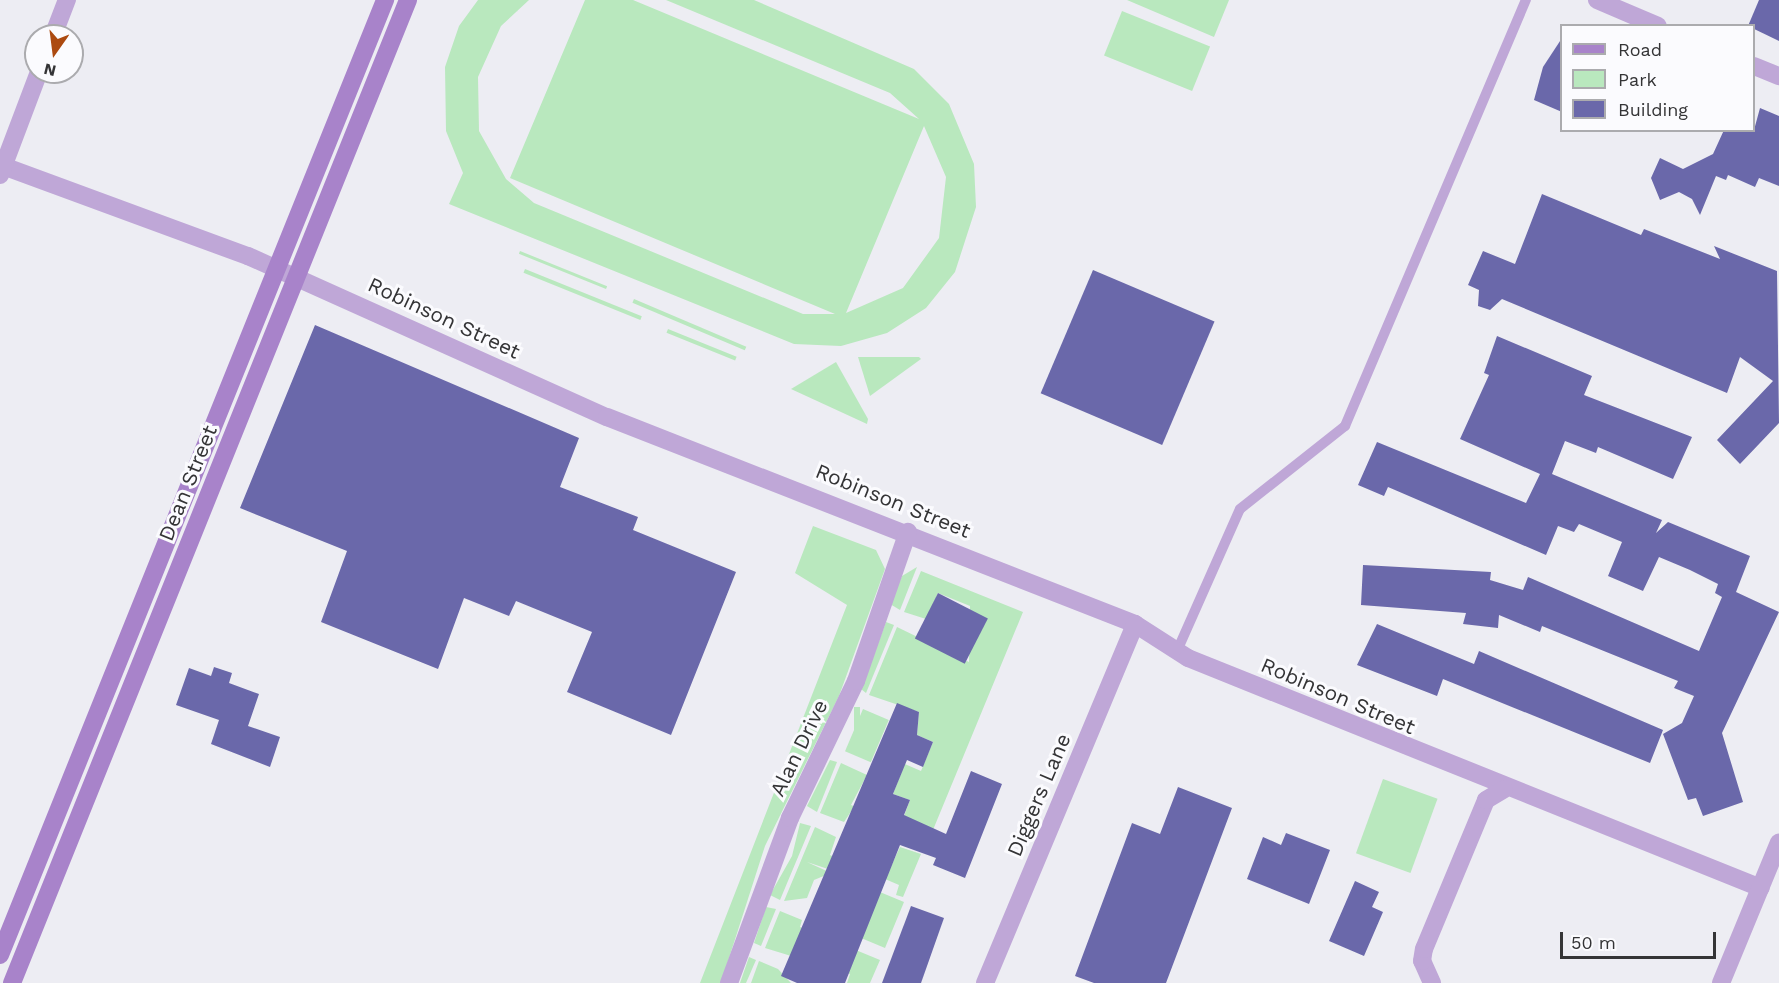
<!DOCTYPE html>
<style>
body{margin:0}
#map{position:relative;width:1779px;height:983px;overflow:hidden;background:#ededf3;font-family:"Work Sans",sans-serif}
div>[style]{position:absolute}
.green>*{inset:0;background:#b9e8be;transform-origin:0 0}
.building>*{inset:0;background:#6a68aa;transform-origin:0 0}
.service>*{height:10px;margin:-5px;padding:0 5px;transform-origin:5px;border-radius:5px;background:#bfa7d7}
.minor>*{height:18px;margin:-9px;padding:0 9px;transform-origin:9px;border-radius:9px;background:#bfa7d7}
.tertiary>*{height:18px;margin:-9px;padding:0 9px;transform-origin:9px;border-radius:9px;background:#bfa7d7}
.secondary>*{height:18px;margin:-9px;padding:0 9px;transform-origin:9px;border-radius:9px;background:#a883ca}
span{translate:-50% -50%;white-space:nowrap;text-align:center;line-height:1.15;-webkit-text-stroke:6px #fbfbfe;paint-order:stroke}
.street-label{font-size:21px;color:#343436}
.legend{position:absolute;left:1560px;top:24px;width:195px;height:108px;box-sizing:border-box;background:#fbfbfe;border:2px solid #ababae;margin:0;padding:8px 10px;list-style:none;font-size:18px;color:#343436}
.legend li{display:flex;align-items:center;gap:12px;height:30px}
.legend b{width:30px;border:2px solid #ababae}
.north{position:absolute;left:24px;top:24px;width:60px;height:60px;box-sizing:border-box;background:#fbfbfe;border:2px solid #ababae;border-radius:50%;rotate:194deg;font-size:16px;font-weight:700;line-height:24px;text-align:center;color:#343436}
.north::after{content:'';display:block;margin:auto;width:21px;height:27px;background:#ac4a10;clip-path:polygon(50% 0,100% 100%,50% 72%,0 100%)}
.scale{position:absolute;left:1560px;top:932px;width:156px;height:27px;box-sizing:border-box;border:3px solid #343436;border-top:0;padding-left:8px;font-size:18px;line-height:21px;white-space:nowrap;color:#343436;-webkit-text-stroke:4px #fbfbfe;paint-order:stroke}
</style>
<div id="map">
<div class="green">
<i style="clip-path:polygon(evenodd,478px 0,529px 0,501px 26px,478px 77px,479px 131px,506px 179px,534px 203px,803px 314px,835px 314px,510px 178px,585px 0,633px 0,919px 119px,890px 93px,666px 0,754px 0,914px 69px,949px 104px,974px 164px,976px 207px,955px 272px,926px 308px,887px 333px,841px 346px,794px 344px,449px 204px,463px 173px,446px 131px,445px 67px,459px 26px,478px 0,924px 126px,946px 177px,939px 238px,903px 288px,846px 313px,924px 126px)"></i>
<i style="clip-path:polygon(1127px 0,1229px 0,1214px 37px)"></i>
<i style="left:1122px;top:11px;width:95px;height:48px;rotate:22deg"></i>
<i style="left:520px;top:251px;width:94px;height:3px;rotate:22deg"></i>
<i style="left:525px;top:269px;width:126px;height:4px;rotate:22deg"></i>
<i style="left:634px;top:299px;width:122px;height:4px;rotate:23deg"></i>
<i style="left:668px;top:329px;width:74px;height:4px;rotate:22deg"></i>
<i style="clip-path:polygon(858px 357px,919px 357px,921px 359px,870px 396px)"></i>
<i style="clip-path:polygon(836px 362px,868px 419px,867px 424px,791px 389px)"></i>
<i style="clip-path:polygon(813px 526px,876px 550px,885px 569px,839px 696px,765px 846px,721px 983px,700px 983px,847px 605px,795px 573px)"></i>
<i style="clip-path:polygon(917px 567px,900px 610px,890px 604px,902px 576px)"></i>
<i style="clip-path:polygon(921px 571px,1023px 612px,928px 842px,852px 810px,844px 822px,820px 813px,841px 763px,867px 775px,851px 805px,900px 825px,904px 816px,910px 800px,893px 794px,902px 771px,877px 752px,921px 771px,933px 742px,917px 735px,919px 712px,869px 695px,897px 627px,969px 662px,970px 606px,938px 593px,926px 619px,904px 612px)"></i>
<i style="clip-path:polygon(886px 622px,894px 625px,866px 693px,861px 689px)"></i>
<i style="left:854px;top:707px;width:6px;height:43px"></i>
<i style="left:863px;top:709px;width:28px;height:46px;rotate:23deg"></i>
<i style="clip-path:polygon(830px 760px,837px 762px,817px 812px,807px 806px)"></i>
<i style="left:1383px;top:779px;width:58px;height:79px;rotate:20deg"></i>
<i style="clip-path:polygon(800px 823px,811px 826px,780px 900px,770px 895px,792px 856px)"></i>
<i style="clip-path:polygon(815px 827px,836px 837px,830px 855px,834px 857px,831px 870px,807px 862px,831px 873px,814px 880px,807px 898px,784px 901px)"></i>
<i style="clip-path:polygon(900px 847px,921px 854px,903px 897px,896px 895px,899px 885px,885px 879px)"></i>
<i style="clip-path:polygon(863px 885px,904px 902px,885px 948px,861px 938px)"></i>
<i style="clip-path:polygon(766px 907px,776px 909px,761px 946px,754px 943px)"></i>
<i style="clip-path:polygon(780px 911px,802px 920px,800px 927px,880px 960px,870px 983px,847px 983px,850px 974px,765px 948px)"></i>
<i style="clip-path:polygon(749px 957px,756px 960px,746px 983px,740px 983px)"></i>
<i style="clip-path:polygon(759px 961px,778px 969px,791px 983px,751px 983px)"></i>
</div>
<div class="building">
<i style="clip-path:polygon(1759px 0,1779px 0,1779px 41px,1748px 26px)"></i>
<i style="clip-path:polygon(1562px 38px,1562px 112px,1534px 100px,1543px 67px)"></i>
<i style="clip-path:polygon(1760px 108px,1779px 116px,1779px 186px,1759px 178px,1755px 187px,1728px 175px,1726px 180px,1716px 176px,1700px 215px,1692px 199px,1679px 192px,1660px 200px,1651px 178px,1660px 158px,1683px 169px,1713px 154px,1724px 130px,1754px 130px)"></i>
<i style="clip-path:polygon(1542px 194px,1641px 235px,1644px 229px,1720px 259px,1714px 246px,1777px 271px,1779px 423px,1740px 464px,1717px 440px,1773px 381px,1740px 357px,1727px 393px,1502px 299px,1490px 310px,1478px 306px,1479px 290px,1468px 285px,1483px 251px,1515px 264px)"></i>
<i style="left:1093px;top:270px;width:132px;height:134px;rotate:23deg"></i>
<i style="clip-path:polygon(315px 325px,579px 438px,560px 487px,638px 517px,633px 530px,736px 572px,671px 735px,567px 692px,592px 632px,516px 601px,509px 616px,464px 598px,438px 669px,321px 622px,347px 551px,240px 508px)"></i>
<i style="clip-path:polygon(1497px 336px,1592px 376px,1584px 395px,1692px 437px,1673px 479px,1598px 447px,1596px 453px,1565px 441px,1552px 474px,1662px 520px,1656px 533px,1668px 522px,1750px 556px,1736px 592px,1779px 612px,1722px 733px,1743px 802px,1703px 816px,1696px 798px,1688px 800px,1663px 734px,1682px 723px,1694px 696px,1674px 688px,1678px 681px,1542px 626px,1540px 632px,1499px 615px,1498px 628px,1463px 624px,1466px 613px,1361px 605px,1363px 565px,1491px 572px,1490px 580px,1523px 590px,1528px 577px,1699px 651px,1722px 597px,1715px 593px,1718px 584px,1690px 570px,1659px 557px,1643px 591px,1608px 576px,1622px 542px,1579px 524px,1574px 532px,1558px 526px,1546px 555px,1388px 487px,1384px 496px,1358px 485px,1377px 442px,1526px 503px,1540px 474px,1460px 439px,1489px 375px,1484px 373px)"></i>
<i style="left:938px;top:593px;width:56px;height:51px;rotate:27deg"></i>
<i style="clip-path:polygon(1377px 624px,1474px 664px,1479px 651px,1663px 730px,1650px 763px,1443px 679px,1437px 696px,1357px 665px)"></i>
<i style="clip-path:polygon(214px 667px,232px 673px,229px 683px,259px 694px,248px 726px,280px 737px,270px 767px,211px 744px,219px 720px,176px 705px,189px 668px,211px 676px)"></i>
<i style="clip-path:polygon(897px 703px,919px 712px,917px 735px,933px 742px,923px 767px,907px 760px,893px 794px,910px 800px,904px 815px,946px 834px,971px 771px,1002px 784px,965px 878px,933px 865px,936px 858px,900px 845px,845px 983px,797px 983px,781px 976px)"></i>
<i style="clip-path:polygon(1178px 787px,1232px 808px,1166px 983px,1094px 983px,1075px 976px,1132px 823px,1160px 834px)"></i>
<i style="clip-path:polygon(1286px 833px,1330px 850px,1309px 904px,1247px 879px,1263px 837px,1281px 845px)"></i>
<i style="clip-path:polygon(1355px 881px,1379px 892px,1372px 907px,1383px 912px,1364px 956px,1329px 941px)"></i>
<i style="clip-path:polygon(911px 906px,944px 918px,921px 983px,882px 983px)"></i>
</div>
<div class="service">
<i style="left:1177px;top:651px;width:155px;rotate:-66.1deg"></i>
<i style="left:1240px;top:509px;width:134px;rotate:-38.3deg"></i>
<i style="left:1345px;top:426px;width:463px;rotate:-67deg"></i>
</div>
<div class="minor">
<i style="left:1597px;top:0;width:66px;rotate:23.1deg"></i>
<i style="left:53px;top:36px;width:39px;rotate:-69deg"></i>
<i style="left:1754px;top:66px;width:27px;rotate:22deg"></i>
<i style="left:3px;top:166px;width:261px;rotate:20.2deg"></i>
<i style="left:248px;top:256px;width:393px;rotate:24.2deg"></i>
<i style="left:607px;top:417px;width:567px;rotate:21.41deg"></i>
<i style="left:1135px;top:624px;width:63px;rotate:32.7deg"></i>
<i style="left:1188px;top:658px;width:617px;rotate:21.87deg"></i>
<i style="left:0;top:175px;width:110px;rotate:-69.3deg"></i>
<i style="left:729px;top:983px;width:176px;rotate:-69.7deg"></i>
<i style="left:790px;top:818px;width:152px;rotate:-64.3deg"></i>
<i style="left:856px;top:681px;width:158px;rotate:-70.8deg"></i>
<i style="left:985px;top:983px;width:389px;rotate:-67.3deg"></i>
<i style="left:1432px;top:983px;width:24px;rotate:-114deg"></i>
<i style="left:1422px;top:961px;width:12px;rotate:-81deg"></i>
<i style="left:1424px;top:949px;width:161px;rotate:-67.4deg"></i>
<i style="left:1486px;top:800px;width:21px;rotate:-31deg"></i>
</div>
<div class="tertiary">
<i style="left:1721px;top:983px;width:152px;rotate:-67.6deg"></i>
</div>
<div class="secondary">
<i style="left:0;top:955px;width:1030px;rotate:-68.04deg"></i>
<i style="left:12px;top:983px;width:1060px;rotate:-68.06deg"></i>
</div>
<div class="street-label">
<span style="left:444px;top:318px;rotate:25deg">Robinson Street</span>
<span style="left:188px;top:483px;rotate:-68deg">Dean Street</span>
<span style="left:893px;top:501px;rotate:22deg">Robinson Street</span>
<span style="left:1338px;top:696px;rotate:23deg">Robinson Street</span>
<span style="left:799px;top:748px;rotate:-64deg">Alan Drive</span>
<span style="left:1039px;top:795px;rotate:-67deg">Diggers Lane</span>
</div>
<ul class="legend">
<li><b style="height:8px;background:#a883ca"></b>Road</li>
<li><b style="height:16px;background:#b9e8be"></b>Park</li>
<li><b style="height:16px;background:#6a68aa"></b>Building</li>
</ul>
<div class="north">N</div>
<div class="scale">50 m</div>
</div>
